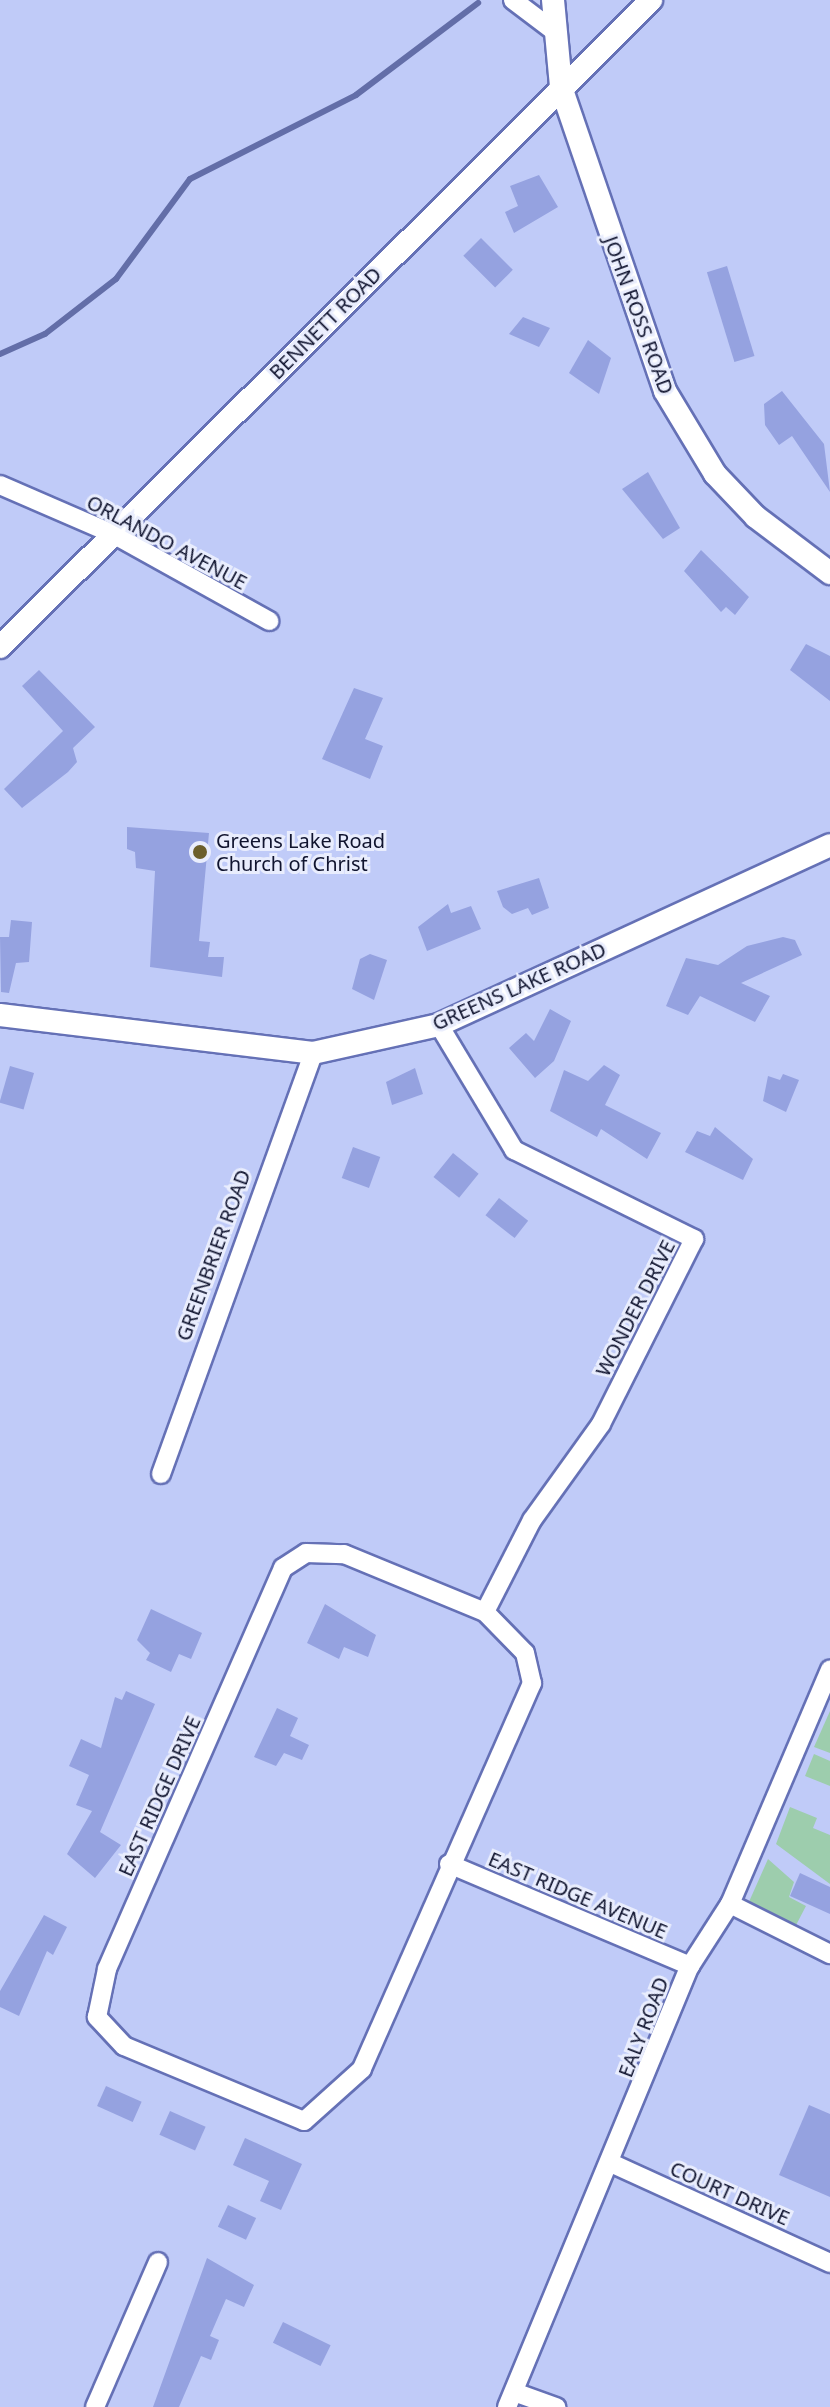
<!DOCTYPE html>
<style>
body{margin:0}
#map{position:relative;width:830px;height:2407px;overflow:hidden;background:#c0cbf8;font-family:"Noto Sans",sans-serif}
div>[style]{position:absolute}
.green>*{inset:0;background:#9dcdad}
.stream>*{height:6px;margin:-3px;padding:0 3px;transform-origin:3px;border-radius:3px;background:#636ea8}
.building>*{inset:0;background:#95a2e0;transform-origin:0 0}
.roads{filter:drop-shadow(2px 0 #6571b6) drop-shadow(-2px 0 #6571b6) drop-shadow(0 2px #6571b6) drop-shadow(0 -2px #6571b6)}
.minor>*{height:18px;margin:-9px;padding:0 9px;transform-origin:9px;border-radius:9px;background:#fff}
.tertiary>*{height:22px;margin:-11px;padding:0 11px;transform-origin:11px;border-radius:11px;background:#fff}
.dots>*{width:22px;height:22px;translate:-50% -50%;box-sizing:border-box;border:4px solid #e9edfd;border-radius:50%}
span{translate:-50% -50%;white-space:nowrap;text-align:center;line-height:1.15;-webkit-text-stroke:6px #e9edfd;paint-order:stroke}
.street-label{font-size:20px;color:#10142f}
.poi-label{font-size:20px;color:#10142f}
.left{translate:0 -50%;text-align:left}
</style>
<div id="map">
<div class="green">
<i style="clip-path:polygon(830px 1711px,830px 1753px,814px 1747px)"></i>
<i style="clip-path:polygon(814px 1754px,830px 1761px,830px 1786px,805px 1776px)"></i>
<i style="clip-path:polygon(790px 1807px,817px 1818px,813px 1828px,830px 1835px,830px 1884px,776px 1844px)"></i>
<i style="clip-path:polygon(768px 1859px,794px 1882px,789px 1897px,806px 1906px,794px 1929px,748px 1904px)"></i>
</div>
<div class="stream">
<i style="left:0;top:354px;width:49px;rotate:-24deg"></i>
<i style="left:45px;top:334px;width:90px;rotate:-37.8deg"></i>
<i style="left:116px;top:279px;width:124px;rotate:-53.5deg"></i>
<i style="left:190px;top:179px;width:186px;rotate:-26.8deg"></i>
<i style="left:356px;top:95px;width:153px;rotate:-37deg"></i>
</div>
<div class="building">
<i style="clip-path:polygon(539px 175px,558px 207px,514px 233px,505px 212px,518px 206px,510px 186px)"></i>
<i style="left:481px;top:238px;width:45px;height:25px;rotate:45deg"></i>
<i style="left:727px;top:266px;width:94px;height:21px;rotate:73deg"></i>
<i style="clip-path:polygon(523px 317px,550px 328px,539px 347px,509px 334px)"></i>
<i style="clip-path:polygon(588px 340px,611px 358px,599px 394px,569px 373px)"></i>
<i style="clip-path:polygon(782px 391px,824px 444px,830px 492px,792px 436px,779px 445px,765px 425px,764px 404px)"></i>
<i style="clip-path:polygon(648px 472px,680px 528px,663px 539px,622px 489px)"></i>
<i style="clip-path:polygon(701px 550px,749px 597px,735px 615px,726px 607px,721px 612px,684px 571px)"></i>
<i style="clip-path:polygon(806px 644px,830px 656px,830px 701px,790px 670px)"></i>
<i style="clip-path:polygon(39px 670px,95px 727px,73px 748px,77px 762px,68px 772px,22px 808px,4px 789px,63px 731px,22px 686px)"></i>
<i style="clip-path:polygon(354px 688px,383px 698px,365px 739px,383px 746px,370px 779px,322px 759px)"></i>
<i style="clip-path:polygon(127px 827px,209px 833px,199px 941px,210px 942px,208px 957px,224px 957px,222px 977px,150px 967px,155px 871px,136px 868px,135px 852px,127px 849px)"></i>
<i style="clip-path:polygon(539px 878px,549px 908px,532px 915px,528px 908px,512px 914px,503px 907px,497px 891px)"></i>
<i style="clip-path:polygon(448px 904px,451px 913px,471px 906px,481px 929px,427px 951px,418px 927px)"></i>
<i style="clip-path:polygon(11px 920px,32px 922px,29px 962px,16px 963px,9px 993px,1px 992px,0 937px,9px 937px)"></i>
<i style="clip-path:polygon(783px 937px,795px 940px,802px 955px,741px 983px,770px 996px,755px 1022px,700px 996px,688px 1015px,666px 1006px,686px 958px,718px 965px,747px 946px)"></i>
<i style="clip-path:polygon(370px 954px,387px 960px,374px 1000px,352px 989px,360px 959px)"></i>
<i style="clip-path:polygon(550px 1009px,571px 1021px,554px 1061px,535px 1078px,509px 1048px,526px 1033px,534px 1041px)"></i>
<i style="clip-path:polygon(604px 1065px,620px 1075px,605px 1105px,661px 1133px,647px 1159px,601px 1129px,597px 1137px,550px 1111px,564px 1070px,588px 1081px)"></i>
<i style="left:10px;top:1066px;width:25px;height:38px;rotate:16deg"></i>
<i style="clip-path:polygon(415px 1068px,423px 1094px,392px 1105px,386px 1082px)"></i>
<i style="clip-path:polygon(783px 1074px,799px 1080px,786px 1112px,763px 1101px,768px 1076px,780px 1080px)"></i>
<i style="clip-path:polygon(715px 1127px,753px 1159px,743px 1180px,685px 1152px,697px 1131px,710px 1136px)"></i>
<i style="left:353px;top:1147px;width:29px;height:33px;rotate:20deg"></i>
<i style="left:453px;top:1153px;width:33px;height:31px;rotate:39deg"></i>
<i style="left:499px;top:1198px;width:37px;height:22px;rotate:38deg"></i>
<i style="clip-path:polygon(325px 1604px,376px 1635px,368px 1657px,344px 1647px,339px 1659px,307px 1643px)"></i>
<i style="clip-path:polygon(151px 1609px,202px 1633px,191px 1659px,179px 1654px,171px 1672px,146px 1660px,150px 1653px,137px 1640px)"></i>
<i style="clip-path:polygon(126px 1691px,155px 1704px,100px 1832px,121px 1845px,95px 1878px,67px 1854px,92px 1811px,76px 1805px,89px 1775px,69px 1766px,81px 1739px,101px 1748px,115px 1697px,122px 1700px)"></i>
<i style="clip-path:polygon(277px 1708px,298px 1718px,290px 1736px,309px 1745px,302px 1760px,284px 1753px,276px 1766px,254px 1757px)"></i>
<i style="clip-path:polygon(800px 1873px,830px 1887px,830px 1914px,790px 1896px)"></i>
<i style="clip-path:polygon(44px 1915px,67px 1927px,53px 1955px,47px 1951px,19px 2016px,0 2007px,0 1991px)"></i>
<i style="left:106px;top:2086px;width:39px;height:22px;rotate:24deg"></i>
<i style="clip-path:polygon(809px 2105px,830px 2114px,830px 2197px,779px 2175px)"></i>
<i style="left:170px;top:2111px;width:39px;height:26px;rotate:24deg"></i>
<i style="clip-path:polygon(245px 2138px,302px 2164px,281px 2210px,260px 2201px,269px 2181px,233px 2165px)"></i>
<i style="left:228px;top:2205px;width:31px;height:24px;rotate:25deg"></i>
<i style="clip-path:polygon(207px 2258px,254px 2285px,244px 2307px,226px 2299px,210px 2336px,219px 2340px,211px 2360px,201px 2356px,179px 2407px,153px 2407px)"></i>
<i style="left:283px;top:2322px;width:53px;height:23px;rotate:26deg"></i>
</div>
<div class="roads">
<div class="minor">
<i style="left:513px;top:0;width:51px;rotate:37.1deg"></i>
<i style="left:0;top:485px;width:123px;rotate:23.4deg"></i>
<i style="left:113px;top:534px;width:179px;rotate:29.1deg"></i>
<i style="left:439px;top:1025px;width:146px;rotate:59deg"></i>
<i style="left:514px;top:1150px;width:201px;rotate:26.3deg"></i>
<i style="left:694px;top:1239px;width:207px;rotate:116.7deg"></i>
<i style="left:601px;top:1424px;width:118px;rotate:125.7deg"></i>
<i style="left:532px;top:1520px;width:103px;rotate:117.1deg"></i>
<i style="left:161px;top:1474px;width:448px;rotate:-70.1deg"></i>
<i style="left:306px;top:1553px;width:38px;rotate:2deg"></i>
<i style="left:344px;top:1554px;width:152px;rotate:22.4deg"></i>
<i style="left:485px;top:1612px;width:57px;rotate:45.7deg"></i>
<i style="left:525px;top:1653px;width:31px;rotate:77deg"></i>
<i style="left:532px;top:1683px;width:422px;rotate:113.8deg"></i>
<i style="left:362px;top:2069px;width:78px;rotate:138.1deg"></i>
<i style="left:304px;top:2121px;width:195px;rotate:-157.4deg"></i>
<i style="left:124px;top:2046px;width:40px;rotate:-133deg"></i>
<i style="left:97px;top:2017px;width:49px;rotate:-78.2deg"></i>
<i style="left:107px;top:1969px;width:438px;rotate:-66.3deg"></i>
<i style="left:283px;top:1568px;width:27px;rotate:-33deg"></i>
<i style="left:449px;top:1864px;width:262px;rotate:22.9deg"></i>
<i style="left:730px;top:1904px;width:112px;rotate:26.6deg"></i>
<i style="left:613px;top:2164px;width:239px;rotate:24.5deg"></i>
<i style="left:514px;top:2392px;width:45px;rotate:19.7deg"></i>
<i style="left:95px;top:2407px;width:158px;rotate:-66.5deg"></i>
<i style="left:507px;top:2407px;width:477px;rotate:-67.5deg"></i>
<i style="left:690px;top:1966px;width:74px;rotate:-57.2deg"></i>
<i style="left:730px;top:1904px;width:255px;rotate:-66.9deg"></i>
</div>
<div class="tertiary">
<i style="left:553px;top:0;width:87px;rotate:84.7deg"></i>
<i style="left:561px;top:87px;width:321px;rotate:71.1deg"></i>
<i style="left:665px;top:391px;width:97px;rotate:58.9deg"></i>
<i style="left:715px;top:474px;width:59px;rotate:46.4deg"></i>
<i style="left:756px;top:517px;width:93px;rotate:37.1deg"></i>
<i style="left:0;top:647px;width:918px;rotate:-44.82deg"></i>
<i style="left:0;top:1015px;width:315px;rotate:6.9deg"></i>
<i style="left:313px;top:1053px;width:129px;rotate:-12.5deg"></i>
<i style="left:439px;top:1025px;width:430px;rotate:-24.7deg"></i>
</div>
</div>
<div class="dots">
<i style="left:200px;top:852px;background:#6c5f2c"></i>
</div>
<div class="street-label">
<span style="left:639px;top:315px;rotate:70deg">JOHN ROSS ROAD</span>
<span style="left:325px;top:323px;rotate:-45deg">BENNETT ROAD</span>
<span style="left:167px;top:542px;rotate:28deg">ORLANDO AVENUE</span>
<span style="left:519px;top:986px;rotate:-24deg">GREENS LAKE ROAD</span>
<span style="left:213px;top:1255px;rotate:-70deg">GREENBRIER ROAD</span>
<span style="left:635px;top:1308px;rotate:-63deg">WONDER DRIVE</span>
<span style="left:159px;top:1796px;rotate:-66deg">EAST RIDGE DRIVE</span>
<span style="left:578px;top:1895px;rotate:23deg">EAST RIDGE AVENUE</span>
<span style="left:643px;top:2027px;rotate:-69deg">EALY ROAD</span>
<span style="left:730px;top:2193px;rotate:24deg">COURT DRIVE</span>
</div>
<div class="poi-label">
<span class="left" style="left:216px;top:852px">Greens Lake Road<br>Church of Christ</span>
</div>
</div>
